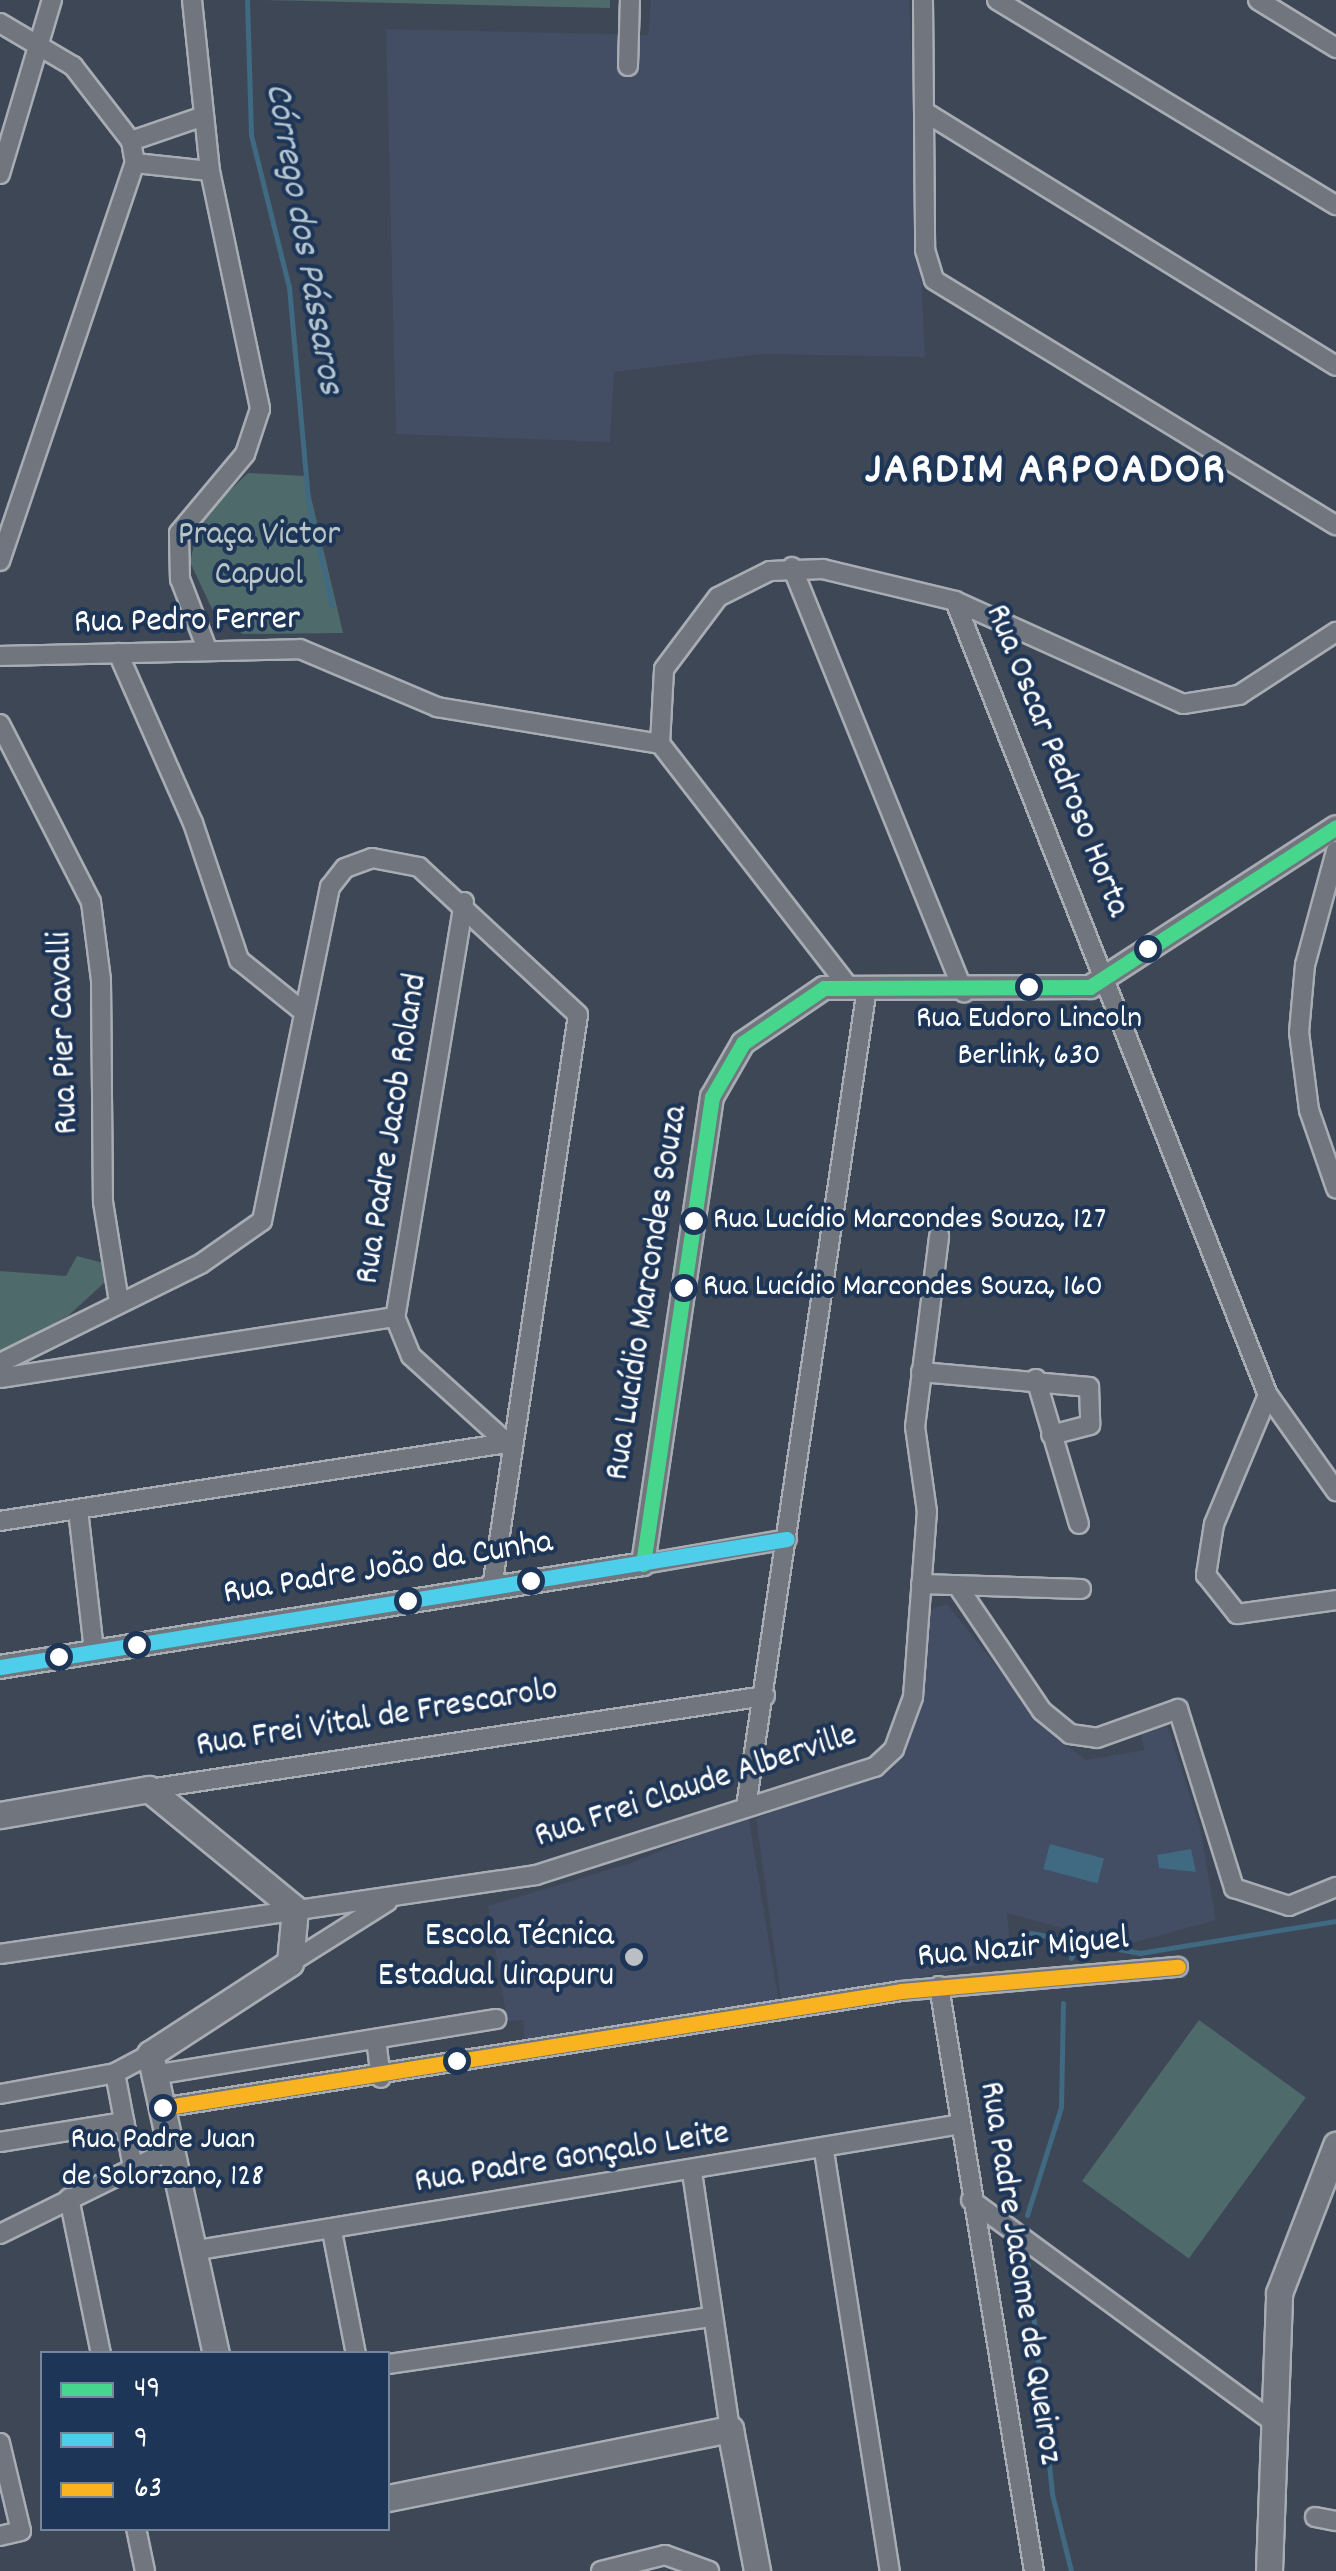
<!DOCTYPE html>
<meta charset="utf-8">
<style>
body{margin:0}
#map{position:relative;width:1336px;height:2571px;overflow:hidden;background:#3e4756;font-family:Dekko,sans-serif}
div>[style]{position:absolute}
.built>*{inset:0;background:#434d64}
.green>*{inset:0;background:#4e6a6b;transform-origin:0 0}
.water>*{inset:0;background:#406982;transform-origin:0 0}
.stream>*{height:5px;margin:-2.5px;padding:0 2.5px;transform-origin:2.5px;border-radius:2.5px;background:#406982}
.roads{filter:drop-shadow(2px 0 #a8acb3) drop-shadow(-2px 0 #a8acb3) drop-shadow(0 2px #a8acb3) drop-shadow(0 -2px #a8acb3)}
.minor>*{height:18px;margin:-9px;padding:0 9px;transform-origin:9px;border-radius:9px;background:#70757e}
.tertiary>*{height:22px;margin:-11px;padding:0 11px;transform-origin:11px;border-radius:11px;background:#70757e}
.secondary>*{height:25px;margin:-12.5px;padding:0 12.5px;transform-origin:12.5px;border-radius:12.5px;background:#70757e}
.bus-1>*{height:15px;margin:-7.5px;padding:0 7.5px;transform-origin:7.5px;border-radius:7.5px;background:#46d78d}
.bus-2>*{height:15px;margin:-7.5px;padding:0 7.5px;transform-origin:7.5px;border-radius:7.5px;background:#4dcfeb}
.bus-3>*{height:15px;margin:-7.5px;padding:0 7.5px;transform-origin:7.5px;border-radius:7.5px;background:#f9b220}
.dots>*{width:28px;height:28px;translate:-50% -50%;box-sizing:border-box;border:5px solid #1d3557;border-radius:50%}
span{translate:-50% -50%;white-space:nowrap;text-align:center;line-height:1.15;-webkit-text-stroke:8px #1d3557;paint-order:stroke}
.bus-label{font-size:32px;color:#fff}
.left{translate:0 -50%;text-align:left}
.park-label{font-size:35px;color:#b9c5c5}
.street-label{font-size:35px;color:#fff}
.poi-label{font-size:35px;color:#fff}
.right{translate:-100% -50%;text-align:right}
.water-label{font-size:38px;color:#b3c4cf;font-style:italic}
.district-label{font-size:45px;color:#fff;font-weight:700;letter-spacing:2.5px}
.legend{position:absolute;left:40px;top:2351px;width:350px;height:180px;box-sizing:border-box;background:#1d3557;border:2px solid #77869a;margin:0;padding:12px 18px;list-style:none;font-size:30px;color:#fff}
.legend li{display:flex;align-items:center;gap:20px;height:50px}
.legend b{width:50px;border:2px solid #77869a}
</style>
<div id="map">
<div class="built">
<i style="clip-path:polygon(651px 0,909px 0,925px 357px,762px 354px,614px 372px,610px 442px,396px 434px,386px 29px,648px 35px)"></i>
<i style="clip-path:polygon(947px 1604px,1049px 1732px,1086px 1760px,1144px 1750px,1139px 1723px,1164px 1715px,1200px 1827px,1216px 1920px,1125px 1945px,1007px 1913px,1011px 1958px,782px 2006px,756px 1818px,893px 1769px,916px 1712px,932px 1609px)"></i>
<i style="clip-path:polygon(748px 1814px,780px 2009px,526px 2050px,523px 2020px,507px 2021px,488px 1906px,631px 1863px)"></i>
</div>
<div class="green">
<i style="clip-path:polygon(264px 0,610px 0,610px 8px)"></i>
<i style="clip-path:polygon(248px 473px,306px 476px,343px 633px,243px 634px,213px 611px,190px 562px,200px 519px)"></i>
<i style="clip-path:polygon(77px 1256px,107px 1264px,104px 1283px,68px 1316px,0 1352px,0 1271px,66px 1276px)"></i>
<i style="left:1199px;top:2020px;width:132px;height:199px;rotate:36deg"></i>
</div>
<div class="water">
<i style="left:1050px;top:1844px;width:56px;height:26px;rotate:15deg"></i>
<i style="clip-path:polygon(1191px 1849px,1196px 1872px,1159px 1868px,1157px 1855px)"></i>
</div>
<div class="stream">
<i style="left:247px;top:0;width:135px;rotate:88.3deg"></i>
<i style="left:251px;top:135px;width:157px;rotate:76deg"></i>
<i style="left:289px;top:287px;width:216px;rotate:84.9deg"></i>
<i style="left:308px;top:502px;width:106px;rotate:76.9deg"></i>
<i style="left:1031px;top:1933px;width:111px;rotate:10.4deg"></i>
<i style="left:1140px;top:1953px;width:199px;rotate:-9.3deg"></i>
<i style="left:1071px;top:1958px;width:15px;rotate:-70deg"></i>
<i style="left:1027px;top:2215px;width:113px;rotate:-72.5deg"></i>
<i style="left:1061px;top:2107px;width:104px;rotate:-88.9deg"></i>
<i style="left:1028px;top:2265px;width:230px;rotate:84deg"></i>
<i style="left:1052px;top:2494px;width:79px;rotate:76.1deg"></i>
</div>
<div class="roads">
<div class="minor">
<i style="left:192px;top:0;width:172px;rotate:84deg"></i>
<i style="left:210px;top:171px;width:243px;rotate:78.1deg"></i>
<i style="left:260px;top:409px;width:47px;rotate:108.4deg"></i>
<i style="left:245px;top:454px;width:103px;rotate:129.9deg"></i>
<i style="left:179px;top:533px;width:46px;rotate:88.8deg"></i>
<i style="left:180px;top:579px;width:75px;rotate:68.9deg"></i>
<i style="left:923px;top:0;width:250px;rotate:89.5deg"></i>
<i style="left:925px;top:250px;width:31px;rotate:73deg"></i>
<i style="left:934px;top:280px;width:471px;rotate:31.4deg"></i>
<i style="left:997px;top:0;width:396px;rotate:31.2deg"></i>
<i style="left:1258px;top:0;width:92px;rotate:31.6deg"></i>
<i style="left:0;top:23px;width:85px;rotate:30.5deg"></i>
<i style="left:73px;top:66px;width:95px;rotate:52.3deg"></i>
<i style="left:131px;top:141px;width:22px;rotate:80deg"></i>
<i style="left:628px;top:66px;width:66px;rotate:-88.3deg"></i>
<i style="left:925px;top:112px;width:483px;rotate:31.7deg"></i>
<i style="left:131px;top:141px;width:77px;rotate:-18.9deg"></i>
<i style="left:135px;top:163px;width:75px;rotate:6.1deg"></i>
<i style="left:0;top:174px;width:182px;rotate:-73.4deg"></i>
<i style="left:0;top:561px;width:420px;rotate:-71.3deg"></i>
<i style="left:792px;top:567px;width:459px;rotate:68deg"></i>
<i style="left:955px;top:601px;width:853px;rotate:68.49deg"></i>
<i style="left:1268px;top:1395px;width:118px;rotate:54.7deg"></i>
<i style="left:118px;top:653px;width:186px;rotate:66.2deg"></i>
<i style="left:193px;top:823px;width:145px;rotate:71.4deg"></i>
<i style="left:239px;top:960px;width:78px;rotate:38.8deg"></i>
<i style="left:0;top:656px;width:300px;rotate:-1.3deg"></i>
<i style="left:300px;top:649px;width:149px;rotate:22.9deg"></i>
<i style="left:437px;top:707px;width:226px;rotate:9.4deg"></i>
<i style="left:0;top:724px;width:200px;rotate:62.9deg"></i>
<i style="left:91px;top:902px;width:79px;rotate:82.7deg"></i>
<i style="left:101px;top:980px;width:222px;rotate:89.5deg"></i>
<i style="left:103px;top:1202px;width:101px;rotate:80.9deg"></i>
<i style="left:1336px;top:851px;width:118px;rotate:105.2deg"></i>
<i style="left:1305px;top:965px;width:67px;rotate:95.1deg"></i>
<i style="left:1299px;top:1032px;width:79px;rotate:82.7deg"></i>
<i style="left:1309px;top:1110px;width:83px;rotate:70.9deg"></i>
<i style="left:464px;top:902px;width:421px;rotate:99.4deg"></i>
<i style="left:395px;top:1317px;width:42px;rotate:67.7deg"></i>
<i style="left:411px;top:1356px;width:128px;rotate:42.2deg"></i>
<i style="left:848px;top:986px;width:306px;rotate:-127.8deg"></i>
<i style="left:660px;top:744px;width:75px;rotate:-86.9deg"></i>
<i style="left:664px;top:669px;width:90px;rotate:-53.1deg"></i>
<i style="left:718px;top:597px;width:58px;rotate:-26.6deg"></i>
<i style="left:770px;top:571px;width:53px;rotate:-2.2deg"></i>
<i style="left:823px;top:569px;width:136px;rotate:13.6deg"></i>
<i style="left:955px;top:601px;width:250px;rotate:24.3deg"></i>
<i style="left:1183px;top:704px;width:57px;rotate:-9.1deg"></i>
<i style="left:1239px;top:695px;width:116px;rotate:-33deg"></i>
<i style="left:0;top:1363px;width:225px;rotate:-26.3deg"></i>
<i style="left:202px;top:1263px;width:73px;rotate:-35deg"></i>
<i style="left:262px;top:1221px;width:341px;rotate:-78.5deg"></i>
<i style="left:330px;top:887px;width:24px;rotate:-52deg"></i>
<i style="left:345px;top:868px;width:29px;rotate:-20deg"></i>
<i style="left:372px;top:858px;width:48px;rotate:10.8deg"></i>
<i style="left:419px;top:867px;width:217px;rotate:42.9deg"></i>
<i style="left:578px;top:1015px;width:579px;rotate:98.54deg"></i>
<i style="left:921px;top:1372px;width:169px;rotate:5.1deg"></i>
<i style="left:1089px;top:1387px;width:38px;rotate:88deg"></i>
<i style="left:1090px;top:1425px;width:40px;rotate:165.6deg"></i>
<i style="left:0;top:1378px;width:400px;rotate:-8.8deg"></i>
<i style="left:1036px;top:1379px;width:151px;rotate:73.5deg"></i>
<i style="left:1268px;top:1395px;width:140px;rotate:112.7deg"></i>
<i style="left:1214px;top:1524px;width:52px;rotate:98.9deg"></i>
<i style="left:1206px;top:1575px;width:50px;rotate:51.5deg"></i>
<i style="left:1237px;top:1614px;width:100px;rotate:-8deg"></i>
<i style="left:78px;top:1510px;width:142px;rotate:83.5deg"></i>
<i style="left:0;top:1521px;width:519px;rotate:-8.75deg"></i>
<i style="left:643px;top:1564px;width:146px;rotate:-9.8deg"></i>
<i style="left:921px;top:1584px;width:160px;rotate:1.8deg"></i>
<i style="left:957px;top:1585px;width:152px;rotate:56deg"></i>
<i style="left:1042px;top:1711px;width:36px;rotate:39deg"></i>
<i style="left:1070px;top:1734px;width:27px;rotate:8deg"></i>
<i style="left:1097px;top:1738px;width:86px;rotate:-19.7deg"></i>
<i style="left:1178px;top:1709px;width:188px;rotate:72.6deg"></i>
<i style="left:1234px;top:1888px;width:58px;rotate:18.1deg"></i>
<i style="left:1289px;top:1906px;width:51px;rotate:-22deg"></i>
<i style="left:149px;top:1789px;width:623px;rotate:-8.59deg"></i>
<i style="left:746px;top:1807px;width:828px;rotate:-81.6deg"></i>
<i style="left:0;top:1954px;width:542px;rotate:-8.38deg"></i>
<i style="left:536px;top:1875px;width:356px;rotate:-17.7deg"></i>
<i style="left:875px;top:1767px;width:26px;rotate:-43deg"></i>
<i style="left:894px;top:1749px;width:55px;rotate:-69.9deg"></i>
<i style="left:913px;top:1697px;width:186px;rotate:-85.7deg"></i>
<i style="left:927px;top:1512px;width:86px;rotate:-98deg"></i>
<i style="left:915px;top:1427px;width:193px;rotate:-82.8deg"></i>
<i style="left:290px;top:1963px;width:115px;rotate:-32.2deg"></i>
<i style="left:939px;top:1986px;width:593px;rotate:80.78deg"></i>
<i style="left:376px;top:2039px;width:39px;rotate:83deg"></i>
<i style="left:115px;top:2073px;width:96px;rotate:79.2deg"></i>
<i style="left:154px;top:2075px;width:347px;rotate:-9.3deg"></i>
<i style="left:0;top:2094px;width:117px;rotate:-10.3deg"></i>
<i style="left:115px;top:2073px;width:40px;rotate:-28deg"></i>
<i style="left:161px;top:2108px;width:749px;rotate:-8.98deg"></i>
<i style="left:901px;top:1991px;width:278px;rotate:-5deg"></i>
<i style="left:0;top:2142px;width:126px;rotate:-9.2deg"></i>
<i style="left:824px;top:2151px;width:425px;rotate:81.1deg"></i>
<i style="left:692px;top:2172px;width:260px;rotate:81.6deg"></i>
<i style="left:69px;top:2198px;width:159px;rotate:78.4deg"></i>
<i style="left:971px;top:2200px;width:378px;rotate:36.3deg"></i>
<i style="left:332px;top:2231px;width:125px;rotate:79deg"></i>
<i style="left:0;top:2234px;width:190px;rotate:-26.3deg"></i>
<i style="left:192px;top:2251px;width:779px;rotate:-9.38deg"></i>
<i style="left:388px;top:2364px;width:327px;rotate:-8.3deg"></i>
<i style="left:0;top:2443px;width:90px;rotate:76.6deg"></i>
<i style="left:21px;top:2531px;width:22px;rotate:167deg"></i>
<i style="left:1315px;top:2517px;width:21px;rotate:11deg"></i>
<i style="left:136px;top:2528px;width:44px;rotate:78.2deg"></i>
<i style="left:601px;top:2571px;width:66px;rotate:-14deg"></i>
<i style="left:665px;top:2555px;width:47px;rotate:20deg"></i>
</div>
<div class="tertiary">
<i style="left:0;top:1667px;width:651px;rotate:-9.1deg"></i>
<i style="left:643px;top:1564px;width:472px;rotate:-81.6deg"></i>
<i style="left:712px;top:1097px;width:62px;rotate:-60.1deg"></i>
<i style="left:743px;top:1043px;width:98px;rotate:-34.2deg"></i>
<i style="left:824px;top:988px;width:266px;rotate:-0.2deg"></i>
<i style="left:1090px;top:987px;width:293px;rotate:-33deg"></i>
</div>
<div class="secondary">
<i style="left:0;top:1815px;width:151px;rotate:-9.9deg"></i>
<i style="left:149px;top:1789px;width:189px;rotate:39.4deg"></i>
<i style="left:295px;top:1909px;width:54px;rotate:95.3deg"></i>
<i style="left:290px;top:1963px;width:167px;rotate:147deg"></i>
<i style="left:150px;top:2054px;width:307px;rotate:77.6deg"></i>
<i style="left:388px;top:2498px;width:349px;rotate:-11.4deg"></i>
<i style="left:730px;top:2429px;width:145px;rotate:79.2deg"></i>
<i style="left:1269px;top:2571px;width:278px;rotate:-87.9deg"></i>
<i style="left:1279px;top:2293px;width:159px;rotate:-68.9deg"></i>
</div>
</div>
<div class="bus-1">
<i style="left:643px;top:1564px;width:472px;rotate:-81.6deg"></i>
<i style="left:712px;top:1097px;width:62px;rotate:-60.1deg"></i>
<i style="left:743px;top:1043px;width:98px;rotate:-34.2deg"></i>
<i style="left:824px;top:988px;width:266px;rotate:-0.2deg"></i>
<i style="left:1090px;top:987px;width:293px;rotate:-33deg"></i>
</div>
<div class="bus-2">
<i style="left:0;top:1667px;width:797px;rotate:-9.24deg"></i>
</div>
<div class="bus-3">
<i style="left:161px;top:2108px;width:749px;rotate:-8.98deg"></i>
<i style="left:901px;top:1991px;width:278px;rotate:-5deg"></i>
</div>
<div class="dots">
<i style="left:1148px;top:949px;background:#fff"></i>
<i style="left:1029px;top:987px;background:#fff"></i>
<i style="left:694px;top:1221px;background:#fff"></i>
<i style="left:684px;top:1288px;background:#fff"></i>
<i style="left:531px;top:1581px;background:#fff"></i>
<i style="left:408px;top:1601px;background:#fff"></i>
<i style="left:137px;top:1645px;background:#fff"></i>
<i style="left:59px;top:1657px;background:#fff"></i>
<i style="left:634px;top:1957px;background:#bbbfc4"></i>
<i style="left:457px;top:2061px;background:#fff"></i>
<i style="left:163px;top:2108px;background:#fff"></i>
</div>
<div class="bus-label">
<span style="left:1029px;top:1039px">Rua Eudoro Lincoln<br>Berlink, 630</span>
<span class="left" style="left:713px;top:1221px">Rua Lucídio Marcondes Souza, 127</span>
<span class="left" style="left:703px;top:1288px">Rua Lucídio Marcondes Souza, 160</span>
<span style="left:163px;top:2160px">Rua Padre Juan<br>de Solorzano, 128</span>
</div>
<div class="park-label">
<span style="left:259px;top:556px">Praça Victor<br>Capuol</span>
</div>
<div class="street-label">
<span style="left:187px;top:622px;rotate:-1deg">Rua Pedro Ferrer</span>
<span style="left:1056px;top:761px;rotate:68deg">Rua Oscar Pedroso Horta</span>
<span style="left:65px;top:1033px;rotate:-92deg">Rua Pier Cavalli</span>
<span style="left:393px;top:1129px;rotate:-81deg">Rua Padre Jacob Roland</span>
<span style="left:648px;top:1293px;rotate:-81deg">Rua Lucídio Marcondes Souza</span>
<span style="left:388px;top:1569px;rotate:-9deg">Rua Padre João da Cunha</span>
<span style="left:377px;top:1719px;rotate:-9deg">Rua Frei Vital de Frescarolo</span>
<span style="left:696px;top:1787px;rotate:-18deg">Rua Frei Claude Alberville</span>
<span style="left:1023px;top:1949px;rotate:-5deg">Rua Nazir Miguel</span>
<span style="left:572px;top:2159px;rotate:-9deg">Rua Padre Gonçalo Leite</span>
<span style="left:1019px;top:2273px;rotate:81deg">Rua Padre Jacome de Queiroz</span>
</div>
<div class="poi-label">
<span class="right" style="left:614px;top:1957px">Escola Técnica<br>Estadual Uirapuru</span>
</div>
<div class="water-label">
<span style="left:302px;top:239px;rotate:80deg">Córrego dos Pássaros</span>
</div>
<div class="district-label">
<span style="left:1046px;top:473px">JARDIM ARPOADOR</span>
</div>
<ul class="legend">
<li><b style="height:12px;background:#46d78d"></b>49</li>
<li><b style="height:12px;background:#4dcfeb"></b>9</li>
<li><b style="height:12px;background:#f9b220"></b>63</li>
</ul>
</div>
